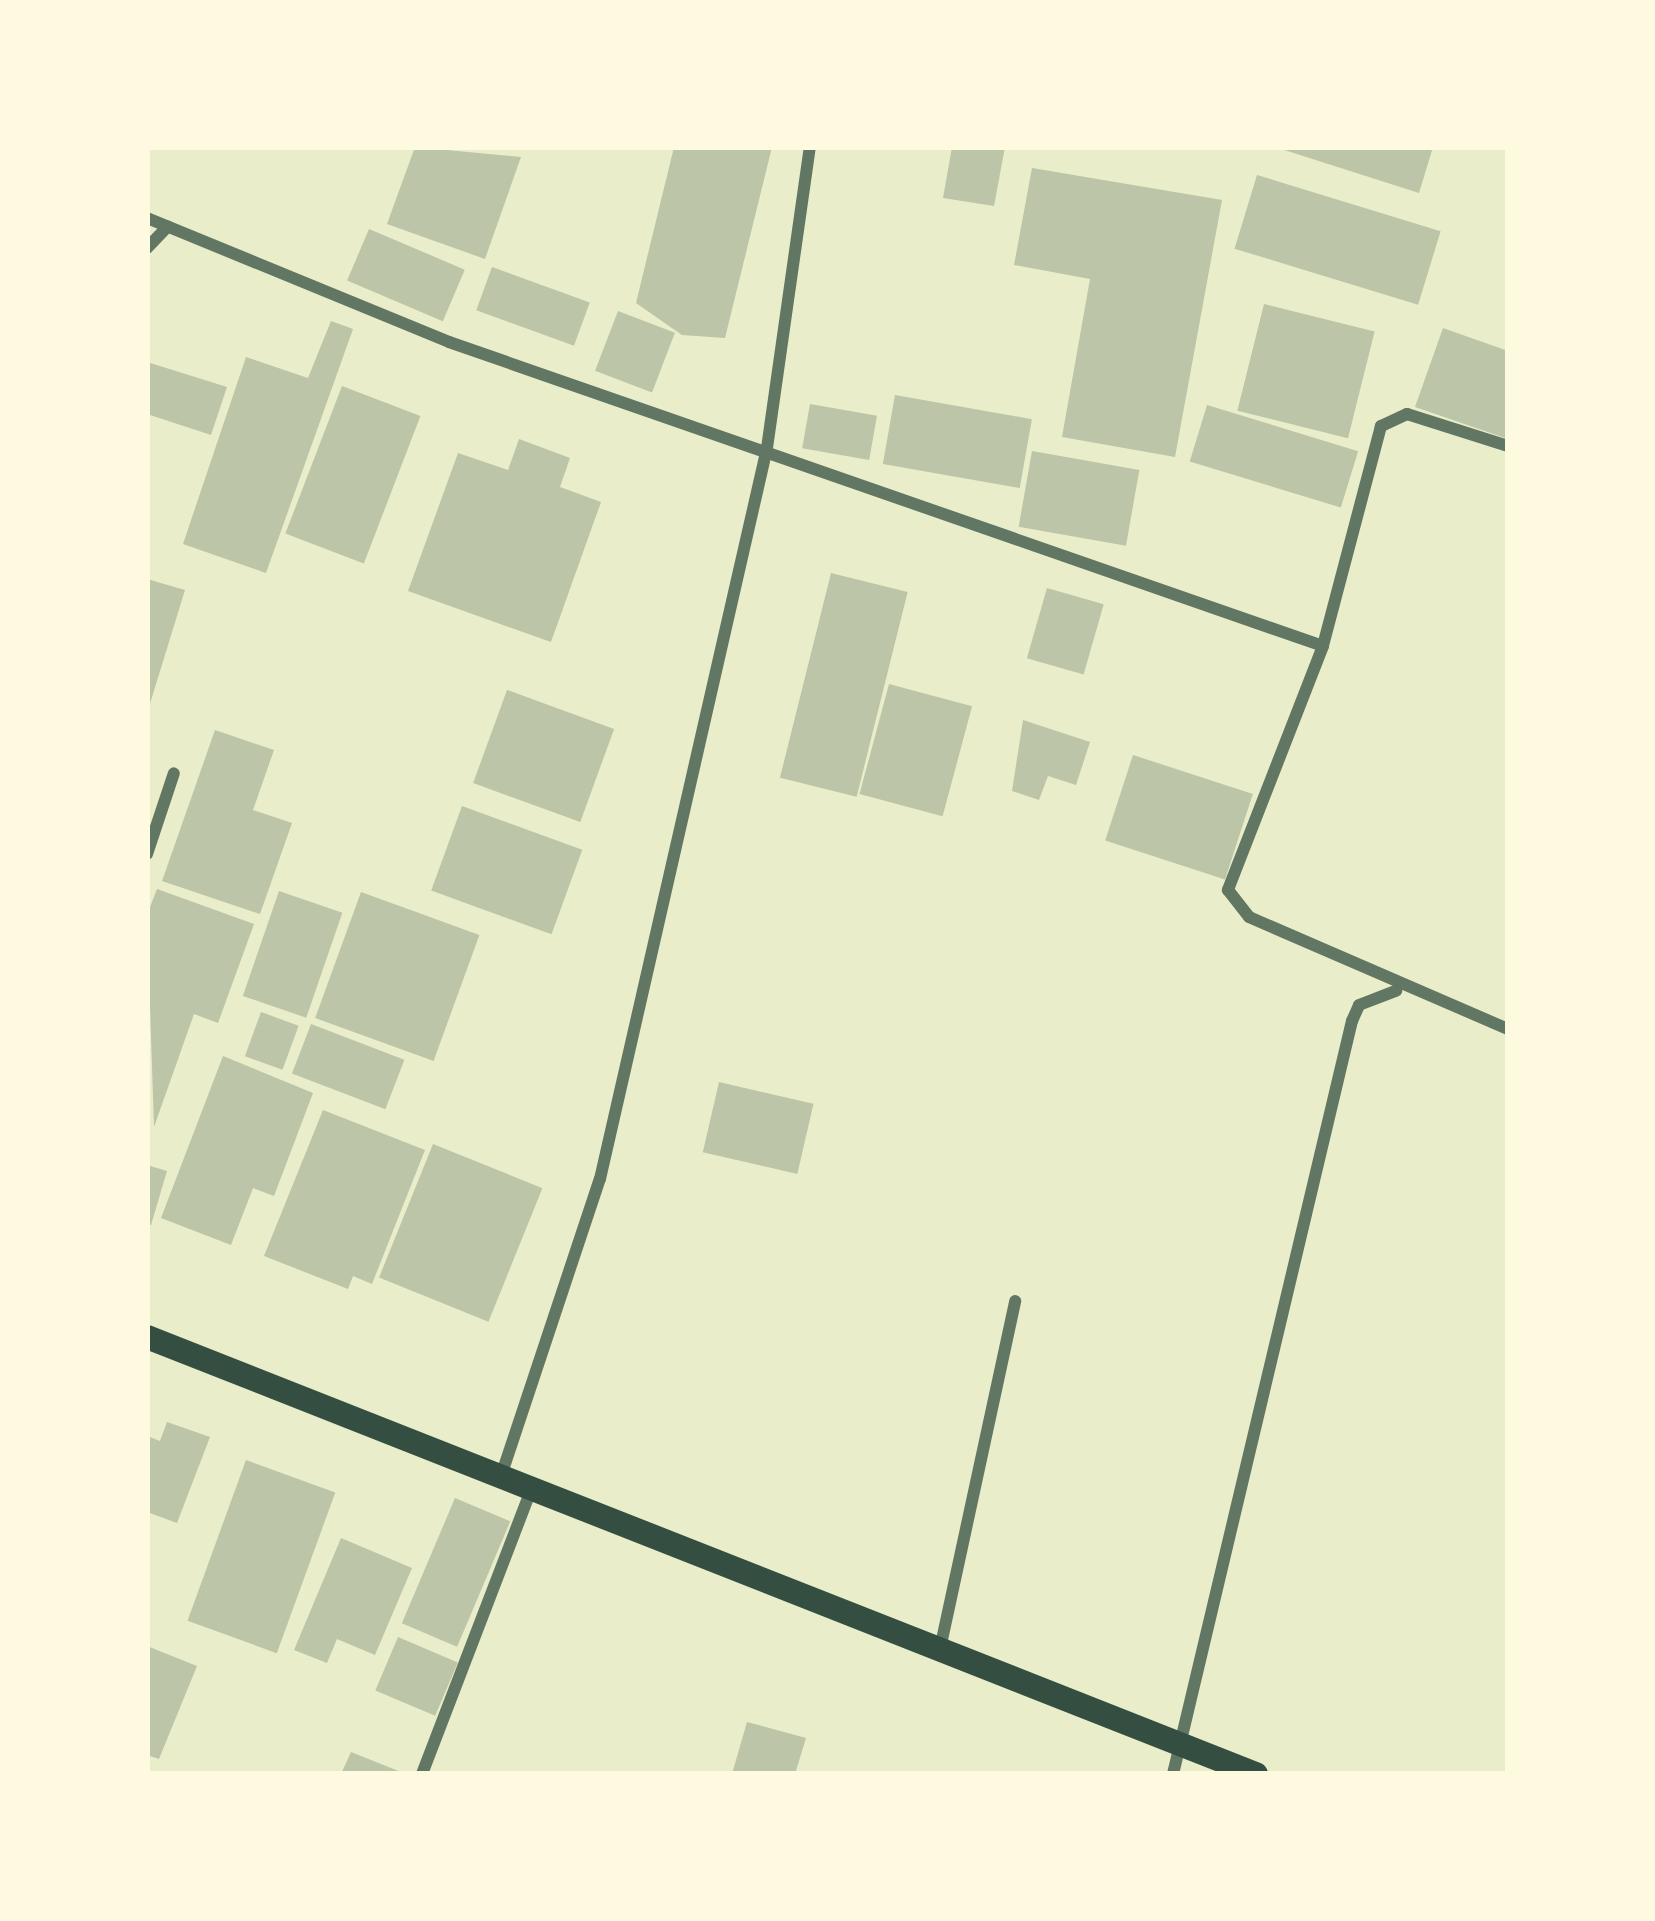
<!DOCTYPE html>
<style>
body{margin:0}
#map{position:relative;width:1655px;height:1921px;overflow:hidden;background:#e9edc9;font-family:"Sofia Sans Condensed",sans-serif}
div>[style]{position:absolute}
.building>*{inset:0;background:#bcc5a7;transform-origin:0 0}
.minor>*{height:12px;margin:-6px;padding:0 6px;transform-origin:6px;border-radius:6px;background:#617663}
.secondary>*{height:24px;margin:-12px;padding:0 12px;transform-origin:12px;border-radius:12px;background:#344e41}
span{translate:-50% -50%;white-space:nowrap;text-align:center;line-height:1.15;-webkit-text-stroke:12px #fefae0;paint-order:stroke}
.frame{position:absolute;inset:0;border:150px solid #fefae0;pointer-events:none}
</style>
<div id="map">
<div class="building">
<i style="clip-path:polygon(415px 147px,521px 157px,485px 259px,387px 224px)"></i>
<i style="clip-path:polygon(674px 147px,772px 147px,725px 338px,682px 335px,636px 303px)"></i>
<i style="clip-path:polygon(952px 147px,1005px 147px,994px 206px,943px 198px)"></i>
<i style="clip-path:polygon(1275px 147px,1433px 147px,1419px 193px)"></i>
<i style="clip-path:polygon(1032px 168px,1222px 200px,1175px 457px,1062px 437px,1090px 279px,1014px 265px)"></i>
<i style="left:1257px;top:175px;width:192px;height:77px;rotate:17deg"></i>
<i style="left:369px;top:229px;width:104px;height:56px;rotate:23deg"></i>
<i style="left:492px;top:267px;width:104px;height:46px;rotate:20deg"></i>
<i style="left:1264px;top:304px;width:114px;height:110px;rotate:14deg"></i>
<i style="left:618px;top:311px;width:61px;height:64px;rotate:21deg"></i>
<i style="clip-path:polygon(331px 321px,353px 329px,266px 573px,183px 544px,246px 357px,308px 378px)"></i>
<i style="clip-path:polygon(1443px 328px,1508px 351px,1508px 439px,1415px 407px)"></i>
<i style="clip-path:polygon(147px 362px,227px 387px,211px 435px,147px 414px)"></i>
<i style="left:342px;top:386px;width:84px;height:158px;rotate:21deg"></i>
<i style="left:895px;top:395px;width:139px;height:70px;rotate:10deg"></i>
<i style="left:810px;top:404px;width:68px;height:45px;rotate:10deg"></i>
<i style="left:1207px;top:405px;width:158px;height:59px;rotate:17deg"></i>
<i style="clip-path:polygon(519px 439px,570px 458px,560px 487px,601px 502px,551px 642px,408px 591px,458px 453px,508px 470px)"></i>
<i style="left:1032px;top:451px;width:109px;height:77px;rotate:10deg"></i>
<i style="left:831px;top:573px;width:79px;height:211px;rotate:14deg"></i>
<i style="clip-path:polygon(147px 579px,185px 590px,148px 710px,147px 710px)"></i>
<i style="left:1047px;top:588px;width:59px;height:73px;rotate:16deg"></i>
<i style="left:889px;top:684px;width:86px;height:114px;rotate:15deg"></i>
<i style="left:507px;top:690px;width:114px;height:99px;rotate:20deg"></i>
<i style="clip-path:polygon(1023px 720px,1090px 742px,1076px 785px,1048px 776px,1039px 800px,1012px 791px)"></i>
<i style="clip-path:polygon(215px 730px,274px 750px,253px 810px,292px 823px,260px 914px,162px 881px)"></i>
<i style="left:1133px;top:755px;width:126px;height:90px;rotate:18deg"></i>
<i style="left:462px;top:806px;width:128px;height:90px;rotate:20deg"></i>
<i style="clip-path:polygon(157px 889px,254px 924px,218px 1023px,194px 1014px,154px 1127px,147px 915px)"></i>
<i style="left:279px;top:891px;width:67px;height:111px;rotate:19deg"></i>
<i style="left:361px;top:892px;width:126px;height:134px;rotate:20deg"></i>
<i style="left:261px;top:1012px;width:40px;height:47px;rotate:20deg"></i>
<i style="left:311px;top:1024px;width:100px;height:53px;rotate:21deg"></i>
<i style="clip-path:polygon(223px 1056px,313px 1093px,274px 1196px,253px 1188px,231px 1245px,161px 1218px)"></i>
<i style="left:719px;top:1082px;width:97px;height:72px;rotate:13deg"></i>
<i style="clip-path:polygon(323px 1110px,425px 1150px,372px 1284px,353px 1276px,348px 1289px,264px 1256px)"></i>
<i style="left:433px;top:1144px;width:118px;height:144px;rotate:22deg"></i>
<i style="clip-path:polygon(147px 1165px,167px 1171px,151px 1225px,147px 1224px)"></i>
<i style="clip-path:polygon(167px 1422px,210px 1437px,177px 1523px,147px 1512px,147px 1436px,160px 1441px)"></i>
<i style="left:246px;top:1460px;width:95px;height:171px;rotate:20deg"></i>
<i style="left:455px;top:1498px;width:60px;height:136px;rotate:23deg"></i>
<i style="clip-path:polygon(341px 1538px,412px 1568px,375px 1655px,337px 1639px,327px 1663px,294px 1650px)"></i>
<i style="left:398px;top:1637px;width:65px;height:58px;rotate:23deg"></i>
<i style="clip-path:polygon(147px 1646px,197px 1666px,159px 1759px,147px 1755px)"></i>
<i style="clip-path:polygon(747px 1722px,806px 1738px,795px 1774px,732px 1774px)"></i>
<i style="clip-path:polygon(351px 1752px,406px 1774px,341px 1774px)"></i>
</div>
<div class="minor">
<i style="left:147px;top:218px;width:326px;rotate:22.3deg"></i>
<i style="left:449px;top:342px;width:925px;rotate:19.18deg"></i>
<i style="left:147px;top:248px;width:30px;rotate:-46deg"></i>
<i style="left:1508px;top:446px;width:106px;rotate:-162.4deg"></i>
<i style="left:1407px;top:414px;width:29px;rotate:155deg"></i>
<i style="left:1381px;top:426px;width:228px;rotate:104.8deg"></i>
<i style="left:1323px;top:646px;width:262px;rotate:111.3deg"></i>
<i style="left:1228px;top:890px;width:34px;rotate:52deg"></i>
<i style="left:1249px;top:917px;width:282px;rotate:23.4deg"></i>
<i style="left:147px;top:854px;width:85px;rotate:-71.6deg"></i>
<i style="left:501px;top:1476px;width:313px;rotate:-71.6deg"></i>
<i style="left:600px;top:1179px;width:750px;rotate:-77.13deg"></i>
<i style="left:767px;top:448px;width:304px;rotate:-81.9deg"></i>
<i style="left:940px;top:1649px;width:356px;rotate:-77.8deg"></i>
<i style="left:422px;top:1774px;width:304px;rotate:-69deg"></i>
<i style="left:1173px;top:1774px;width:774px;rotate:-76.63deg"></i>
<i style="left:1352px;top:1021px;width:17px;rotate:-66deg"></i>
<i style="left:1359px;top:1005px;width:40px;rotate:-21deg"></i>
</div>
<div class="secondary">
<i style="left:147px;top:1337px;width:1192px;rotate:21.51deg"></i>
</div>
<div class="frame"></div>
</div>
